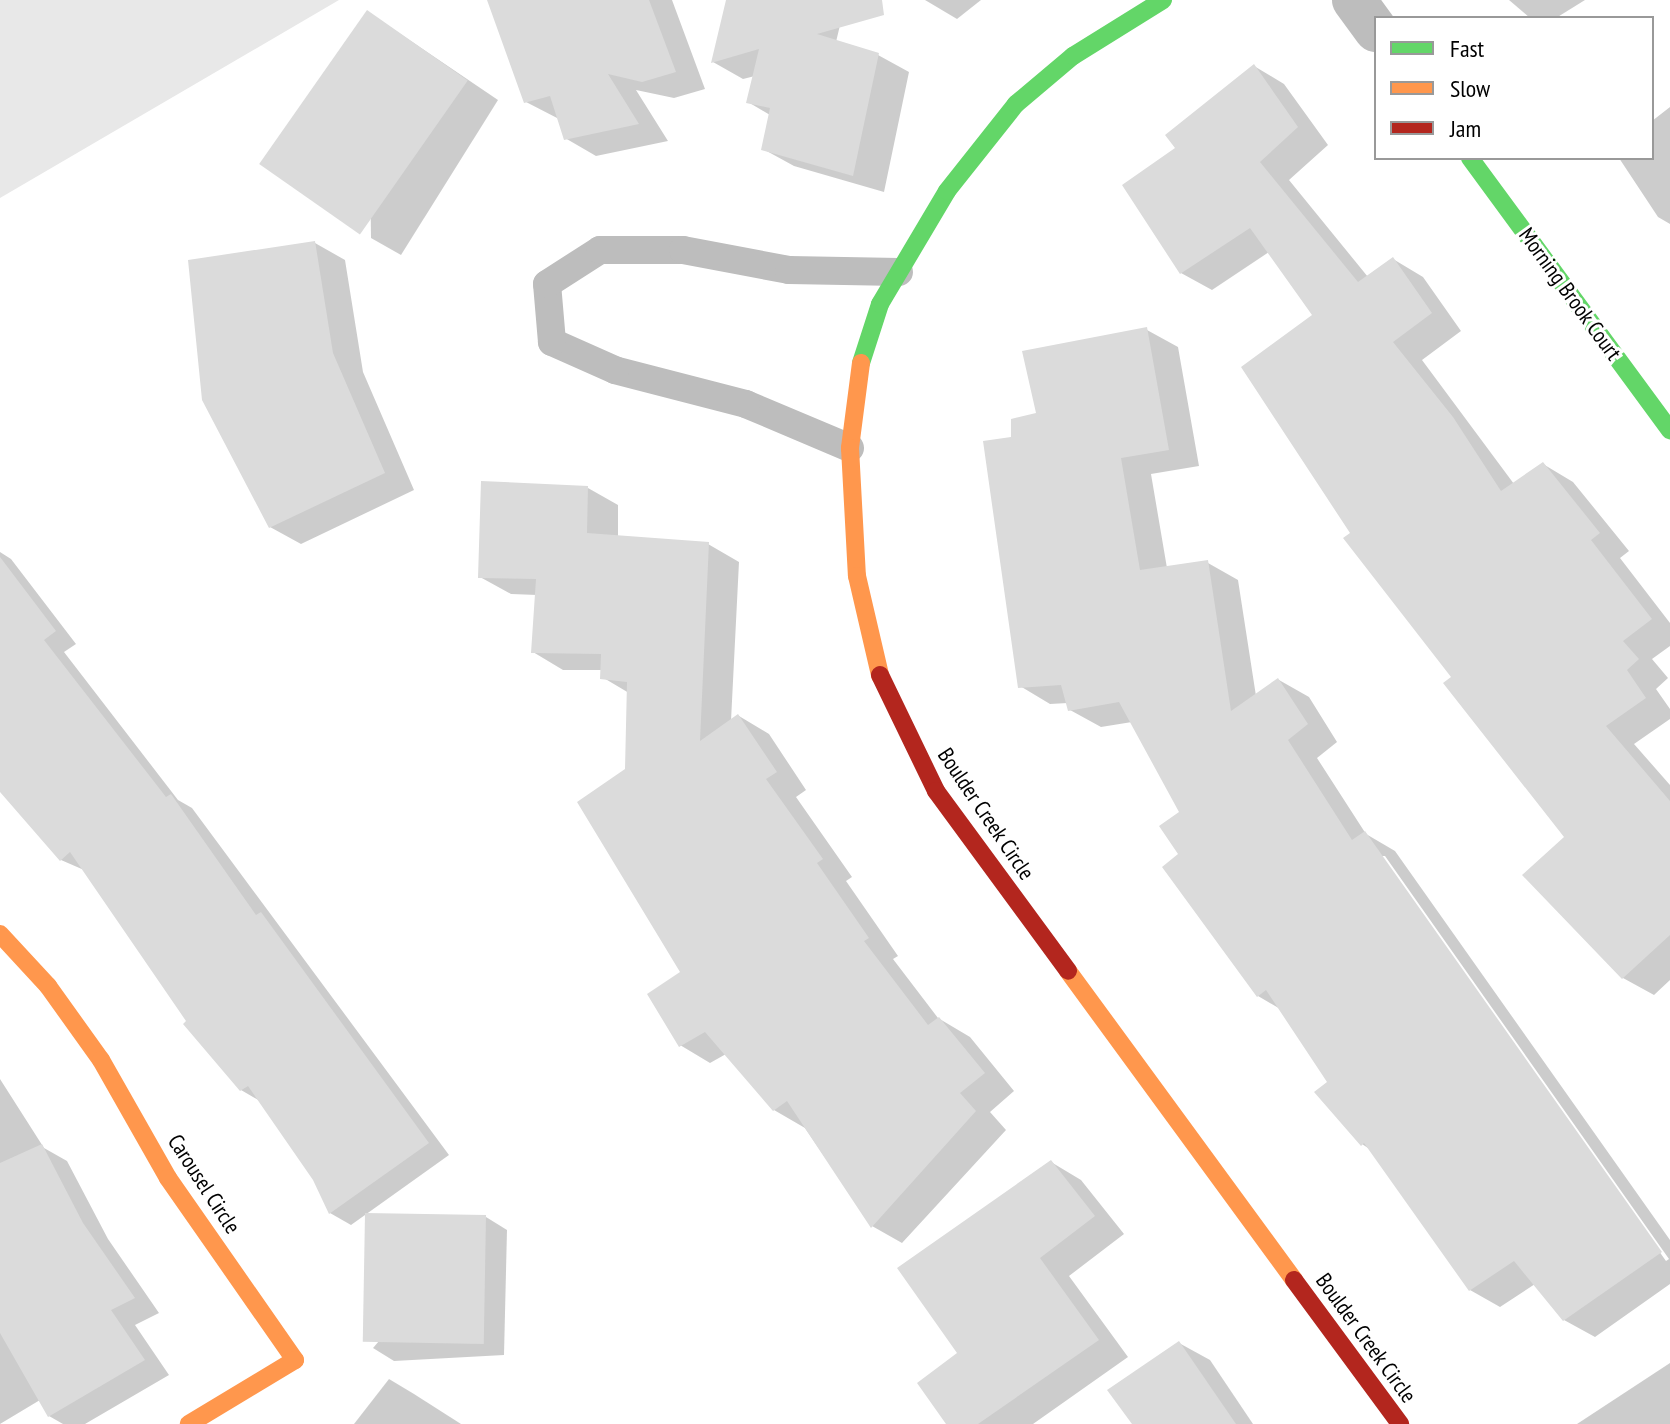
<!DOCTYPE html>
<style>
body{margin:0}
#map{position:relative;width:1670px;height:1424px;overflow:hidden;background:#fff;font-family:"PT Sans Narrow",sans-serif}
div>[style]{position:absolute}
.green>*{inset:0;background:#e8e8e8}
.shadow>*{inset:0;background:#0003}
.building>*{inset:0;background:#dbdbdb;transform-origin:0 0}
.lane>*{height:28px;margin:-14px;padding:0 14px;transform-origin:14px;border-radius:14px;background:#bdbdbd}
.street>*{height:44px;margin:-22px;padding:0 22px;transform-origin:22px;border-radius:22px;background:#bdbdbd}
.fast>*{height:18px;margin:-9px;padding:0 9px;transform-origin:9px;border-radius:9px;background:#63d668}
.slow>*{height:18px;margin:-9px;padding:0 9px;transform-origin:9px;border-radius:9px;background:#ff974d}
.jam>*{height:18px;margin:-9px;padding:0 9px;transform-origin:9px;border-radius:9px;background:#b3261e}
span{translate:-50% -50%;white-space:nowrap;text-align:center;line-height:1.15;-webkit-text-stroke:6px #fff;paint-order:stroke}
.street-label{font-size:22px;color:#000}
.legend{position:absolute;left:1374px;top:16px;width:280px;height:144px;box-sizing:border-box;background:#fff;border:2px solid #999;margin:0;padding:10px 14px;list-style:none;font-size:24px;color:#000}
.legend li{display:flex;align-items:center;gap:16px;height:40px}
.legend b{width:40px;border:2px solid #999}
</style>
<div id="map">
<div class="green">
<i style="clip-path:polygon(0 0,339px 0,0 198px)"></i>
</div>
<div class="shadow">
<i style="clip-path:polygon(489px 0,672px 0,705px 89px,674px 98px,636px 90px,668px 141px,596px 156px,565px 138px,559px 119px,526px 102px)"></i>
<i style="clip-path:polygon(728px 0,846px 0,836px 42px,878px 55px,909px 72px,884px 192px,794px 166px,763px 149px,770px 115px,748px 102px,755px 76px,743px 79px,713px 62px)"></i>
<i style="clip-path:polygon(925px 0,981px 0,957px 19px)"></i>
<i style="clip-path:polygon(1509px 0,1585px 0,1556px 18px,1530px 18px)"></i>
<i style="clip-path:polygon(368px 12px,498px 100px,401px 255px,371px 238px)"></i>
<i style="clip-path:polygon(1254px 66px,1284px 84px,1328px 145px,1289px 180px,1368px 277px,1393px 259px,1423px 277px,1461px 331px,1422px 360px,1514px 484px,1543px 464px,1573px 482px,1629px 551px,1620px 558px,1670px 623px,1670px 646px,1652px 659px,1668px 678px,1656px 689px,1670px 709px,1670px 719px,1634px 744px,1670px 785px,1670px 980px,1654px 995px,1623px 978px,1567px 837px,1353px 534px,1315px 316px,1269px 252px,1212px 290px,1181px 273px,1178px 148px)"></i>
<i style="clip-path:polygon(1670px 107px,1670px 224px,1658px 217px,1619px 158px,1652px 158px,1652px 121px)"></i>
<i style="clip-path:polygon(315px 243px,345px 260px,363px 372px,414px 490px,301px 544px,270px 527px)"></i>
<i style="clip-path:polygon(evenodd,1147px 330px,1178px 347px,1199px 466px,1151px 474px,1167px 568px,1208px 563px,1238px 580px,1256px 696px,1279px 680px,1309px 697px,1337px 742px,1317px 758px,1366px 834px,1395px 851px,1670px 1240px,1670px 1284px,1595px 1337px,1564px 1320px,1535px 1284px,1500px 1307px,1470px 1290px,1371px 1150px,1362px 1144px,1330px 1083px,1282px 1010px,1258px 996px,1182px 812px,1132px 722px,1101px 727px,1070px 710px,1068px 703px,1050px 704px,1020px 686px,1013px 439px,1147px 330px,1380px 856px,1385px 856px,1669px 1259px,1666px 1261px,1380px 856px)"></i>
<i style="clip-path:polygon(588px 488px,618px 505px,618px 538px,708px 544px,739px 562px,731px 721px,739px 716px,769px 734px,806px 790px,796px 797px,852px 877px,846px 881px,898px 956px,893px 959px,938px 1018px,970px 1037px,1014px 1091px,990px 1112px,1006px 1130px,902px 1243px,872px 1226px,805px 1128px,774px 1110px,726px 1054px,710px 1063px,680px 1045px,683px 973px,627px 770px,629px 693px,602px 677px,603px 670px,563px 670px,533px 652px,537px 595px,511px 594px,480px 577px)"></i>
<i style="clip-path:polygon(0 552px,11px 559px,76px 644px,64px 652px,178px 800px,192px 808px,449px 1155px,351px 1225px,330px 1213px,315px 1179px,260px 1101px,241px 1090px,84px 870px,61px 860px,0 789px)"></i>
<i style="clip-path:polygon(0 1079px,44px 1148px,67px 1161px,108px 1239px,159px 1313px,135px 1325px,169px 1375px,85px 1424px,63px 1424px,49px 1416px,40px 1400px,0 1424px)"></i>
<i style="clip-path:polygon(1051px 1162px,1081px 1180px,1124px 1234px,1069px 1276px,1128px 1357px,1033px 1424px,948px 1424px,960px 1353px)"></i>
<i style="clip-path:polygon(486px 1217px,507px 1230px,504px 1355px,394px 1361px,373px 1348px)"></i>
<i style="clip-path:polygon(1179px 1343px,1210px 1360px,1253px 1424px,1135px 1424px)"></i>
<i style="clip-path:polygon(1670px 1363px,1670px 1424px,1577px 1424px)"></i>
<i style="clip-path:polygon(389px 1379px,414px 1394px,461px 1424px,354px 1424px)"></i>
</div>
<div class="building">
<i style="clip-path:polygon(487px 0,649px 0,676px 72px,642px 82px,608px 74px,639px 124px,564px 140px,550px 96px,524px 103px)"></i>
<i style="clip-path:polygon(726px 0,882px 0,884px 15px,817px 34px,879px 53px,853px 176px,761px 150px,770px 108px,746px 103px,759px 49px,711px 63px)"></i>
<i style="left:367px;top:10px;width:123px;height:188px;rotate:35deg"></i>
<i style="clip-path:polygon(1254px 64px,1298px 127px,1260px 162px,1358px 282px,1393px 257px,1432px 313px,1393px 342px,1453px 417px,1501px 491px,1543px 462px,1600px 533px,1591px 540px,1652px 619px,1623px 641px,1639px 659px,1627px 670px,1646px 698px,1606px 726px,1670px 801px,1670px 935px,1622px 979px,1522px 875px,1564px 837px,1443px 683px,1451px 677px,1343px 538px,1350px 533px,1241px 367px,1312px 315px,1250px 228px,1180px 274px,1122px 185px,1175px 148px,1165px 135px)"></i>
<i style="clip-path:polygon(315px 241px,333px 353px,385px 473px,269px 528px,202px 400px,188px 260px)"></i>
<i style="clip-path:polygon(1147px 327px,1169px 450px,1121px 458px,1140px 570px,1208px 560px,1231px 711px,1278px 678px,1308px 724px,1288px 740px,1352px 840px,1365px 831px,1662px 1252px,1563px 1321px,1514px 1261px,1469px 1291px,1364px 1143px,1361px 1146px,1314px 1092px,1327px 1082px,1266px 990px,1257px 997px,1162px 867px,1178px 854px,1159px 826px,1179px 812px,1119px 702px,1068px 711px,1061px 685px,1018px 688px,983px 441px,1011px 437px,1011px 419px,1036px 413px,1022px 351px)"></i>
<i style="clip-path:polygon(481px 481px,588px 486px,587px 533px,709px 542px,700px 741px,738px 714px,777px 772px,766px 779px,823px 859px,817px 863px,869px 938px,864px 941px,928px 1025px,939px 1017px,985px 1073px,960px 1093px,976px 1111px,871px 1228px,787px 1101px,773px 1111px,705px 1032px,679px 1047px,647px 994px,680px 972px,577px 802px,625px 769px,627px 682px,600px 679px,601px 654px,531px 653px,536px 579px,478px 578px)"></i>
<i style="clip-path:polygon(0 557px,56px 631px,44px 640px,166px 797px,171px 794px,256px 915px,261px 912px,429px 1143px,329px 1214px,313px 1180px,248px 1086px,240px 1091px,183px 1024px,186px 1021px,70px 852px,60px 861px,0 792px)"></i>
<i style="clip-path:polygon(42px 1144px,83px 1223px,135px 1298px,111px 1310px,145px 1360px,48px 1417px,0 1333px,0 1163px)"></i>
<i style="clip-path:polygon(1051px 1160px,1095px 1216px,1040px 1258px,1099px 1340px,978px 1424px,946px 1424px,917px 1383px,957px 1353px,897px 1268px)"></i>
<i style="left:486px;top:1215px;width:129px;height:121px;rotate:91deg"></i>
<i style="clip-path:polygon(1179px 1341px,1236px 1424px,1132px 1424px,1107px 1390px)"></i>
</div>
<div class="lane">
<i style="left:850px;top:448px;width:113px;rotate:-157.1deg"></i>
<i style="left:746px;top:404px;width:135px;rotate:-165.5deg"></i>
<i style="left:615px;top:370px;width:69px;rotate:-156deg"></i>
<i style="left:552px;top:342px;width:58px;rotate:-94.9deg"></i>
<i style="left:547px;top:284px;width:63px;rotate:-32.7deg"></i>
<i style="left:600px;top:250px;width:83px"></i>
<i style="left:683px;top:250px;width:108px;rotate:10.7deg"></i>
<i style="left:789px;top:270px;width:110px;rotate:1deg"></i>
</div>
<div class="street">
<i style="left:1354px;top:0;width:37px;rotate:54deg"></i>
</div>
<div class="fast">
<i style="left:1470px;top:158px;width:338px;rotate:53.7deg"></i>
<i style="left:861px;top:363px;width:62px;rotate:-72.1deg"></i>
<i style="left:880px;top:304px;width:131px;rotate:-59.3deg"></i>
<i style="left:947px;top:191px;width:111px;rotate:-51.6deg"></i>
<i style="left:1016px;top:104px;width:75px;rotate:-40.1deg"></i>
<i style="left:1073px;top:56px;width:106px;rotate:-31.9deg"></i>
</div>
<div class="slow">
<i style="left:861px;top:363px;width:86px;rotate:97.4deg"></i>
<i style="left:850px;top:448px;width:128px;rotate:86.9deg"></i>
<i style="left:857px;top:576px;width:102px;rotate:76.9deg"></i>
<i style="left:0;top:934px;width:71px;rotate:47.3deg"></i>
<i style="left:48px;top:986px;width:91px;rotate:54.4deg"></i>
<i style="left:101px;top:1060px;width:136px;rotate:60.4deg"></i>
<i style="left:168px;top:1178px;width:222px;rotate:55.1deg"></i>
<i style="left:295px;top:1360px;width:124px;rotate:148.9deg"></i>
<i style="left:1068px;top:971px;width:383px;rotate:53.8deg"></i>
</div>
<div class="jam">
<i style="left:880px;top:675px;width:129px;rotate:64.2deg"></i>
<i style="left:936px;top:791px;width:223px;rotate:53.7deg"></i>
<i style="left:1294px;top:1280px;width:179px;rotate:53.6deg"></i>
</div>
<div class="street-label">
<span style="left:1570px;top:294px;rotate:54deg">Morning Brook Court</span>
<span style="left:986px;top:814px;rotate:56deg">Boulder Creek Circle</span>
<span style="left:204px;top:1184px;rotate:57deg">Carousel Circle</span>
<span style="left:1366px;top:1338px;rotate:54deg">Boulder Creek Circle</span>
</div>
<ul class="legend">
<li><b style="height:10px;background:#63d668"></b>Fast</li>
<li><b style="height:10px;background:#ff974d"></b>Slow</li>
<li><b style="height:10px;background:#b3261e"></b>Jam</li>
</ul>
</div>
